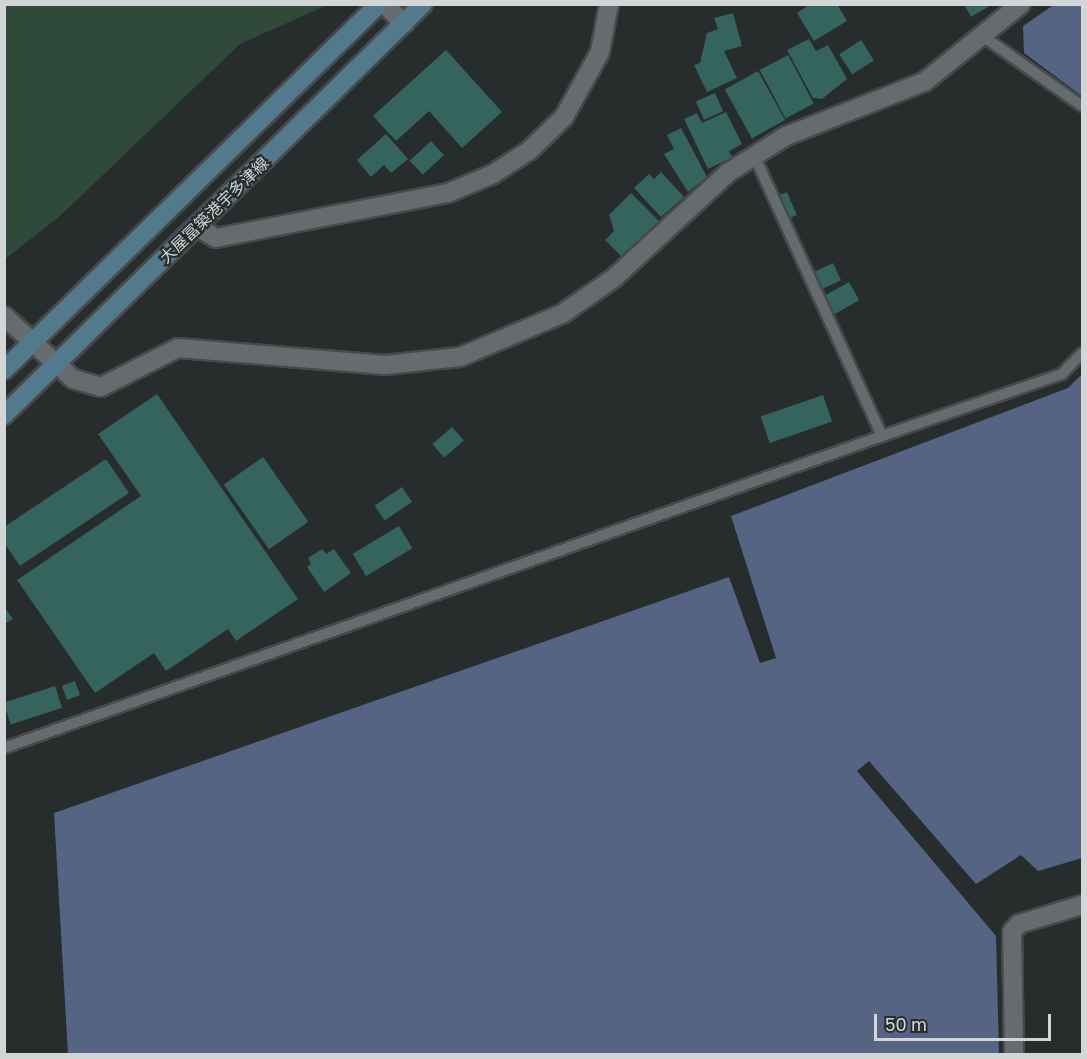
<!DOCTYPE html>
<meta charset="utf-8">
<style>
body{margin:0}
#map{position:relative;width:1087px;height:1059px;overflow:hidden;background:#272c2d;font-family:"Golos Text","Noto Sans JP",sans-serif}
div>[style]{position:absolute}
.green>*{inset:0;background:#2f4a3a}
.water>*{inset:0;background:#566483}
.building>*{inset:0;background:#35645e;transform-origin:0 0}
.roads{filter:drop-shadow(2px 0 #474a4b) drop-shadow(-2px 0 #474a4b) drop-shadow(0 2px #474a4b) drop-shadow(0 -2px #474a4b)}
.lane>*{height:10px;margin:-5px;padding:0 5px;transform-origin:5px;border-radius:5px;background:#666c6d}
.street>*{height:18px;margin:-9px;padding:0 9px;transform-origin:9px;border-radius:9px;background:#666c6d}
.secondary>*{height:18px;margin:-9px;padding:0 9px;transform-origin:9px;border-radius:9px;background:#53798c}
span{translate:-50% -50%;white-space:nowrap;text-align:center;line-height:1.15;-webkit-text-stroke:4.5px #272c2d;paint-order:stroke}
.street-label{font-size:16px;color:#d3d6d6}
.frame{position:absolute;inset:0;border:6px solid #d3d6d6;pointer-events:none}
.scale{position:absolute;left:874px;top:1014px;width:177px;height:27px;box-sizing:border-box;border:3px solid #d3d6d6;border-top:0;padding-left:8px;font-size:18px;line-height:21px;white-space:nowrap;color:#d3d6d6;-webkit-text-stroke:4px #272c2d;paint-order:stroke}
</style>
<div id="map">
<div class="green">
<i style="clip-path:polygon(5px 4px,327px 4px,327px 5px,240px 44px,59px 217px,5px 259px)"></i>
</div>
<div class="water">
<i style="clip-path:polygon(1055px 4px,1082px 5px,1082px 96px,1024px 53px,1023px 26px)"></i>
<i style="clip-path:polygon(1082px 374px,1082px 858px,1038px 871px,1021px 855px,976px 884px,869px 761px,857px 771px,996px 936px,999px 1054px,68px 1054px,54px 813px,729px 577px,760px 663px,776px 658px,731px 516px,1068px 388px)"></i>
</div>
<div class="building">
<i style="clip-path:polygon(810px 4px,837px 4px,847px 21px,814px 41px,797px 13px)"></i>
<i style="clip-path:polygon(964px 4px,993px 4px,971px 17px)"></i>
<i style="clip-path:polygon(733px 13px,742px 46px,724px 51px,737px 78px,707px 92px,694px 65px,700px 63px,707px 33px,718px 29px,714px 18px)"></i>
<i style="clip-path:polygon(809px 39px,816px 51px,828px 45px,847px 79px,822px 99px,813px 98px,787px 50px)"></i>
<i style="left:861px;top:40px;width:24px;height:26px;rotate:57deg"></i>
<i style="clip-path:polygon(446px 50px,502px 112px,462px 148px,429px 111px,396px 141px,373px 116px)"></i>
<i style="left:788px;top:55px;width:55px;height:32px;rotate:62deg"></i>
<i style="left:758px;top:71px;width:56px;height:38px;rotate:61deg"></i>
<i style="left:715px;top:93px;width:20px;height:21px;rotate:66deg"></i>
<i style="clip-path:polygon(726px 112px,742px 144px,729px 151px,732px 157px,708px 169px,684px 119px,697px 113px,702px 123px)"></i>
<i style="clip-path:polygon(681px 128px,707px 177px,688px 192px,664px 154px,674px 149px,667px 135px)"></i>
<i style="clip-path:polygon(386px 134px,408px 159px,391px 173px,384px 165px,371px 177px,357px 160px)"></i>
<i style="left:431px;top:141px;width:19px;height:29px;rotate:47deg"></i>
<i style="clip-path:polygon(661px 172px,684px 197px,661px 217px,634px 188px,649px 174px,654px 179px)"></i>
<i style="left:787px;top:192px;width:25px;height:12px;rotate:67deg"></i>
<i style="clip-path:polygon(631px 193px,660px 222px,624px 259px,605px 240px,614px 231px,609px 215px)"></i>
<i style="left:833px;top:263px;width:19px;height:24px;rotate:65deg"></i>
<i style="left:849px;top:282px;width:21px;height:32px;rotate:61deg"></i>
<i style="clip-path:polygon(157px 394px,298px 599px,236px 641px,228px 629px,166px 671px,154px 653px,95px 693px,17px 580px,141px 496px,98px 434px)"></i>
<i style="left:823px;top:395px;width:28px;height:66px;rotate:71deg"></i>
<i style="left:452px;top:427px;width:18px;height:26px;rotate:49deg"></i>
<i style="left:263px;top:457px;width:79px;height:48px;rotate:55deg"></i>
<i style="clip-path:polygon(106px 459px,129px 493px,20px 566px,4px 543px,4px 527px)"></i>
<i style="left:402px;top:487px;width:18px;height:33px;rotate:56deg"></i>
<i style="left:399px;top:526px;width:26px;height:54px;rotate:59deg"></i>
<i style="clip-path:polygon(322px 549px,326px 554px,334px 549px,351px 573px,324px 592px,307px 567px,311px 564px,308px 558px)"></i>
<i style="clip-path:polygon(4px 607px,13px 619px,4px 624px)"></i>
<i style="left:75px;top:681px;width:15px;height:14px;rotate:70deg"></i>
<i style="left:55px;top:686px;width:23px;height:54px;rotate:72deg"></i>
</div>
<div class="roads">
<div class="lane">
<i style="left:984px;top:37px;width:120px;rotate:35.1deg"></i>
<i style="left:754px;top:155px;width:309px;rotate:65.5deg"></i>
<i style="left:882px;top:436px;width:190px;rotate:-19deg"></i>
<i style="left:1062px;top:374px;width:29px;rotate:-46deg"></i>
<i style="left:4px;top:748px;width:932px;rotate:-19.56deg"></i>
</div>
<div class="street">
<i style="left:384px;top:4px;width:28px;rotate:44deg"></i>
<i style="left:197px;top:227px;width:22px;rotate:30deg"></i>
<i style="left:216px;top:238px;width:236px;rotate:-11deg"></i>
<i style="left:448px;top:193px;width:49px;rotate:-22.9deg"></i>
<i style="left:493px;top:174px;width:44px;rotate:-33deg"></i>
<i style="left:530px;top:150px;width:47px;rotate:-44.1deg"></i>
<i style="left:564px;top:117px;width:74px;rotate:-61deg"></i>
<i style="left:600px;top:52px;width:49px;rotate:-79.4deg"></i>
<i style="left:4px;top:316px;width:93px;rotate:42.4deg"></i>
<i style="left:73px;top:379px;width:29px;rotate:16deg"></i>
<i style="left:101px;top:387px;width:86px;rotate:-26.9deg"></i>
<i style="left:178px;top:348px;width:208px;rotate:4.7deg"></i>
<i style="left:385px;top:365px;width:75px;rotate:-6.1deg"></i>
<i style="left:460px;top:357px;width:111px;rotate:-22.9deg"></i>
<i style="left:562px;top:314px;width:63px;rotate:-34.7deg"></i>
<i style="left:614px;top:278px;width:156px;rotate:-42.7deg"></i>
<i style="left:729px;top:172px;width:67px;rotate:-32.3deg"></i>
<i style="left:786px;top:136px;width:148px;rotate:-21.4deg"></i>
<i style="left:924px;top:82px;width:124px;rotate:-38.8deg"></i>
<i style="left:1014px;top:1054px;width:122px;rotate:-90.9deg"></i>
<i style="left:1012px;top:932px;width:11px;rotate:-49deg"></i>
<i style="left:1019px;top:924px;width:66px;rotate:-16.8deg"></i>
</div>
<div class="secondary">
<i style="left:4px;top:370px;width:524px;rotate:-44.3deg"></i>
<i style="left:4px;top:415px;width:587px;rotate:-44.45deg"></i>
</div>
</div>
<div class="street-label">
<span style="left:214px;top:210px;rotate:-44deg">大屋冨築港宇多津線</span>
</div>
<div class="frame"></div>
<div class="scale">50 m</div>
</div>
